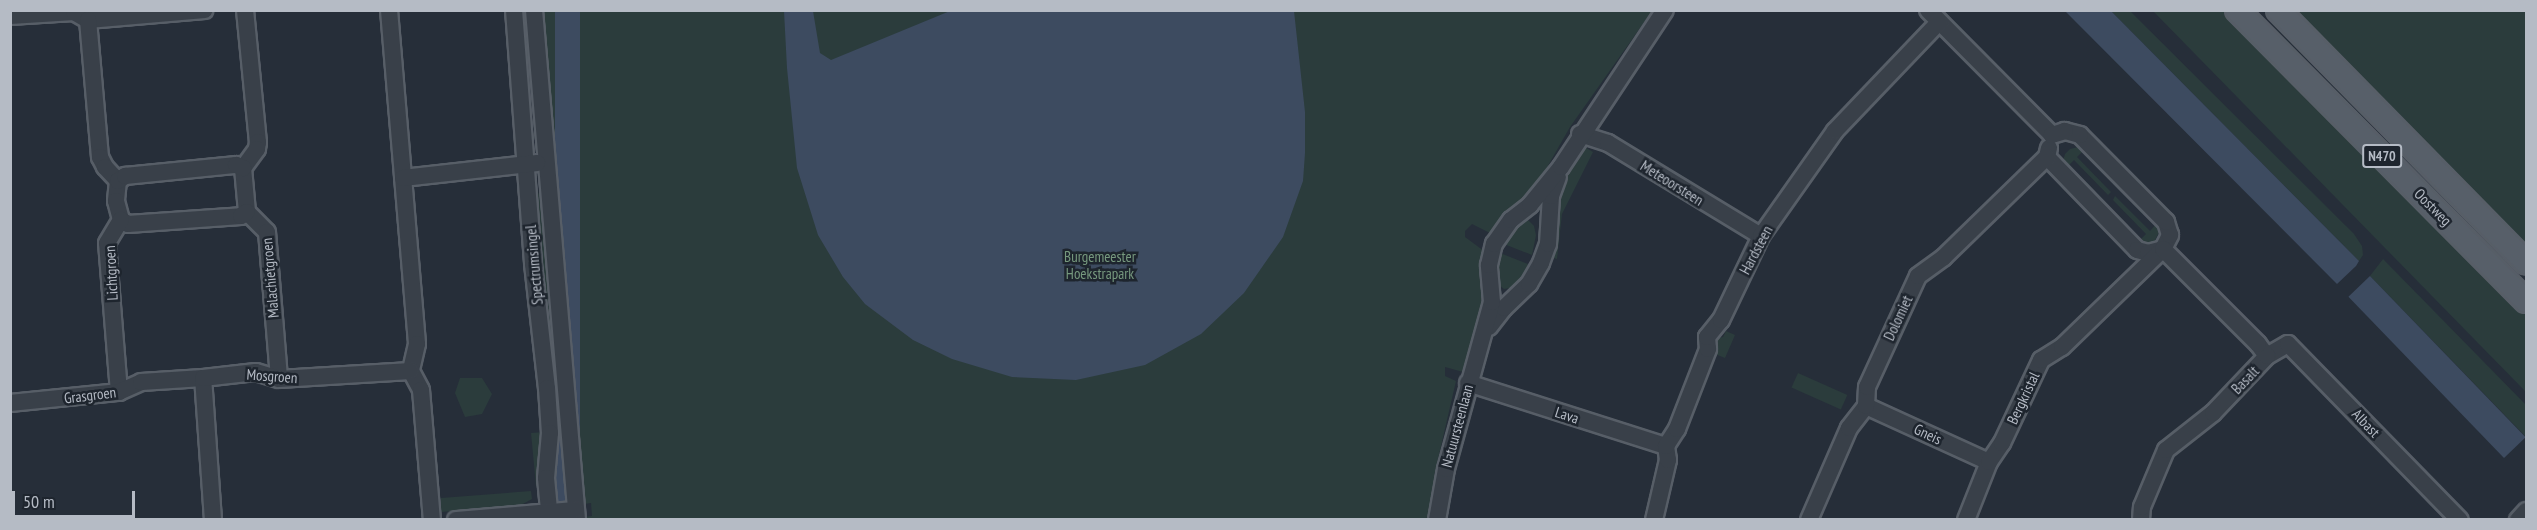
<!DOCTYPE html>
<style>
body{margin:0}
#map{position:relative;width:2537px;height:530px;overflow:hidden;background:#262e39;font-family:"PT Sans Narrow",sans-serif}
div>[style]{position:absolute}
.green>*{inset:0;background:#2b3c3c;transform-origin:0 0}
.water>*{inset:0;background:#3d4b60;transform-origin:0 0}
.roads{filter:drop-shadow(2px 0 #575e67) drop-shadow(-2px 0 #575e67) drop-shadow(0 2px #575e67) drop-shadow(0 -2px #575e67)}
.minor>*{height:16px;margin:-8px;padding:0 8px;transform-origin:8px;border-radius:8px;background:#394049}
.major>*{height:22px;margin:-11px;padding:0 11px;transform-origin:11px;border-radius:11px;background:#575f69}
span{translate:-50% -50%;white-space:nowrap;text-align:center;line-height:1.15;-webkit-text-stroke:5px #1e252e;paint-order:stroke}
.shield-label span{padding:2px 4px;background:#1e252e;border:2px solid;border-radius:4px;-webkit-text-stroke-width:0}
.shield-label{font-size:14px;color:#b5bbc5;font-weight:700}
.street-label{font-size:15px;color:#b5bbc5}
.park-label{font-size:15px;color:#76987e}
.frame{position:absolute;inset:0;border:12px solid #b5bbc5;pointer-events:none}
.scale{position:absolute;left:12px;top:491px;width:123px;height:27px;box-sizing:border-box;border:3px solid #b5bbc5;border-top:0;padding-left:8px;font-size:18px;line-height:21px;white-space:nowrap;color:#b5bbc5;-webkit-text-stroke:4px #1e252e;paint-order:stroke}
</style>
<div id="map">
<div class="green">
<i style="clip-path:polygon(543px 11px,1652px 11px,1570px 127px,1529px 199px,1508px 211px,1492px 234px,1472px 224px,1465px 231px,1465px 237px,1484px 251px,1485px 305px,1463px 372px,1445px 367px,1445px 376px,1456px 381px,1435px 472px,1430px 520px,584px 519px,584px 517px,592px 516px,591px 503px,584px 504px)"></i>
<i style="clip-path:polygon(2111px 11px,2130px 11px,2354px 234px,2362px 246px,2363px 255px,2359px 261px)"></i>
<i style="clip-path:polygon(2153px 11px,2224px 11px,2526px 311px,2526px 392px)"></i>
<i style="clip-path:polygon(2289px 11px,2526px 11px,2526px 251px)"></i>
<i style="clip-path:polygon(1583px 146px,1593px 152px,1562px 214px,1557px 259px,1551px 257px,1552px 209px,1562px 183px)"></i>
<i style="clip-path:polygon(2078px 147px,2085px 149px,2077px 157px,2111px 192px,2108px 195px,2074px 160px,2067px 167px,2063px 161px,2065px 154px,2070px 149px)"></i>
<i style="clip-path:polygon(535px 188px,543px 200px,567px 483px,552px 484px)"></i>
<i style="clip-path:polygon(2115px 196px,2150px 231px,2157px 223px,2160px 230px,2154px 242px,2146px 244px,2139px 241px,2146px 234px,2113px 200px)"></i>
<i style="clip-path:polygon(1528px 220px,1534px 226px,1536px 235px,1532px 255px,1504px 244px,1510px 234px)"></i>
<i style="clip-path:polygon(1500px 253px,1528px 264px,1524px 274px,1510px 288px,1504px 289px,1499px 285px,1495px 276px)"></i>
<i style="clip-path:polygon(2383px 259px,2526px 405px,2526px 437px,2370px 276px)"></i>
<i style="clip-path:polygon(1726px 331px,1735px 335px,1725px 358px,1715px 354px,1718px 338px,1723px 337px)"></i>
<i style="left:1798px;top:373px;width:54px;height:16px;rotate:24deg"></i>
<i style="clip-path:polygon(460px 378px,482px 378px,492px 394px,482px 414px,465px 417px,455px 393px)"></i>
<i style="clip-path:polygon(546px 432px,541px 485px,536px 486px,531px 433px)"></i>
<i style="clip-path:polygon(531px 491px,532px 499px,521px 505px,441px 512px,441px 498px)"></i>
</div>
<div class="water">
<i style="left:555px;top:11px;width:25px;height:493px"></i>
<i style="clip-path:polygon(784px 11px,813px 11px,820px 53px,831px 60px,950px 11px,1294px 11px,1305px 112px,1305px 153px,1303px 181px,1283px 237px,1244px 293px,1201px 334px,1145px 365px,1076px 380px,1012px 377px,952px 359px,913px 340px,865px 304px,843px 277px,818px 235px,797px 168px,787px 68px)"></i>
<i style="clip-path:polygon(2065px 11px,2111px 11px,2359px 261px,2356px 266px,2337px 284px)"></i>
<i style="left:2370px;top:276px;width:224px;height:30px;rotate:46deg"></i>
</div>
<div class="roads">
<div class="minor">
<i style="left:245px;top:10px;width:133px;rotate:84.4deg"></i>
<i style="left:258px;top:142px;width:7px;rotate:98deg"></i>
<i style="left:257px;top:149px;width:24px;rotate:126deg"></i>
<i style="left:243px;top:168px;width:44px;rotate:84.8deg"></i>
<i style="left:247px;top:212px;width:28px;rotate:45deg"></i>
<i style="left:267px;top:232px;width:147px;rotate:85.3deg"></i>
<i style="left:389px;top:10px;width:335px;rotate:85.2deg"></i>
<i style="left:417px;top:344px;width:28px;rotate:103deg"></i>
<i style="left:411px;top:371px;width:21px;rotate:62deg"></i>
<i style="left:421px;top:390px;width:130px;rotate:85.2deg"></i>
<i style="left:514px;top:10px;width:255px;rotate:85.7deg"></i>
<i style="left:533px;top:264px;width:125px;rotate:83.6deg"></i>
<i style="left:547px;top:388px;width:45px;rotate:86.2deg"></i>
<i style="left:550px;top:433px;width:45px;rotate:95.1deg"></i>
<i style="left:546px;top:478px;width:42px;rotate:84.6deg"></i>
<i style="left:534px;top:10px;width:512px;rotate:85.18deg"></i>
<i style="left:1928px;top:10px;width:176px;rotate:45.2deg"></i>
<i style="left:10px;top:16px;width:64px;rotate:-3.6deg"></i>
<i style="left:74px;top:12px;width:16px;rotate:30deg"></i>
<i style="left:88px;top:20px;width:117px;rotate:-4.9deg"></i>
<i style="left:88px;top:20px;width:138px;rotate:85deg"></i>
<i style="left:100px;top:157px;width:11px;rotate:63deg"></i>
<i style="left:105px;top:167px;width:19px;rotate:47deg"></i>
<i style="left:118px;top:181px;width:20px;rotate:96deg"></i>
<i style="left:116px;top:201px;width:20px;rotate:75deg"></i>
<i style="left:1580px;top:134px;width:29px;rotate:18deg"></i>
<i style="left:1608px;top:143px;width:179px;rotate:31.3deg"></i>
<i style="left:2049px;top:148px;width:9px;rotate:103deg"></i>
<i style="left:2047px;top:157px;width:129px;rotate:45.9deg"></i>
<i style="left:2137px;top:250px;width:11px;rotate:15deg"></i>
<i style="left:2148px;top:253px;width:16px;rotate:-15deg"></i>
<i style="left:403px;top:178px;width:135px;rotate:-6.4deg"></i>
<i style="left:118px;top:181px;width:9px;rotate:-36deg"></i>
<i style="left:125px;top:176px;width:112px;rotate:-5.7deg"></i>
<i style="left:236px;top:165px;width:8px;rotate:23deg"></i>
<i style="left:121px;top:220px;width:8px;rotate:30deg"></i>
<i style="left:128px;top:224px;width:113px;rotate:-4deg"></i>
<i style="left:241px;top:216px;width:7px;rotate:-34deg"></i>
<i style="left:1489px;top:327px;width:24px;rotate:-52deg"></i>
<i style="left:1504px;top:308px;width:35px;rotate:-44deg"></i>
<i style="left:1529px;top:284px;width:24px;rotate:-60deg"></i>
<i style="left:1541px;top:263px;width:20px;rotate:-70deg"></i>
<i style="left:1548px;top:244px;width:48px;rotate:-86.4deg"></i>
<i style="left:1551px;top:196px;width:20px;rotate:-70deg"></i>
<i style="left:2267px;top:356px;width:24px;rotate:-30deg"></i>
<i style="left:2288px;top:344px;width:246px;rotate:45.7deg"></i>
<i style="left:1468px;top:383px;width:208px;rotate:17.7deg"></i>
<i style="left:119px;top:392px;width:149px;rotate:-94.6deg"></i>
<i style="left:107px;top:243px;width:27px;rotate:-59deg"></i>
<i style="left:10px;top:403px;width:110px;rotate:-5.8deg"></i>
<i style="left:119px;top:392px;width:24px;rotate:-24deg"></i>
<i style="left:141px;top:382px;width:62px;rotate:-3.7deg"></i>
<i style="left:1866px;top:406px;width:135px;rotate:24.5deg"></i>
<i style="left:213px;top:520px;width:142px;rotate:-94deg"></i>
<i style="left:203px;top:378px;width:53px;rotate:-6.5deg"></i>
<i style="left:256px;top:372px;width:24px;rotate:17deg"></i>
<i style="left:279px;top:379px;width:132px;rotate:-3.5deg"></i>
<i style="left:456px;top:520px;width:120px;rotate:-4.8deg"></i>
<i style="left:1437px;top:520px;width:52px;rotate:-80deg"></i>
<i style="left:1446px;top:469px;width:173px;rotate:-74.6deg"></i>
<i style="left:1492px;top:302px;width:37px;rotate:-95deg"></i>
<i style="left:1489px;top:265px;width:22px;rotate:-77deg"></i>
<i style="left:1494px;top:244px;width:29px;rotate:-55deg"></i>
<i style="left:1511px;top:220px;width:24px;rotate:-38deg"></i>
<i style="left:1530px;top:205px;width:49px;rotate:-50.8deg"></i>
<i style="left:1561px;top:167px;width:188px;rotate:-56.5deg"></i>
<i style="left:1654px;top:520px;width:62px;rotate:-76.9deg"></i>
<i style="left:1668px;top:460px;width:14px;rotate:-98deg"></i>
<i style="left:1666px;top:446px;width:20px;rotate:-57deg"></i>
<i style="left:1677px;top:429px;width:86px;rotate:-68.8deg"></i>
<i style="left:1708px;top:349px;width:12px;rotate:-95deg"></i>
<i style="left:1707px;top:337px;width:22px;rotate:-51deg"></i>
<i style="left:1721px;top:320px;width:93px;rotate:-64.5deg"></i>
<i style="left:1761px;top:236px;width:128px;rotate:-54.8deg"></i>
<i style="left:1835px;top:131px;width:151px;rotate:-46.3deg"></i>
<i style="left:1809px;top:520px;width:100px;rotate:-66.5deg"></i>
<i style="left:1849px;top:428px;width:28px;rotate:-52deg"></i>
<i style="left:1866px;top:406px;width:19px;rotate:-87deg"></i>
<i style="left:1867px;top:387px;width:122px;rotate:-65.3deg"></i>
<i style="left:1918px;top:276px;width:32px;rotate:-36deg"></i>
<i style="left:1944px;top:257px;width:144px;rotate:-44.2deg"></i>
<i style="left:1966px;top:520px;width:62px;rotate:-68.4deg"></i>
<i style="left:1989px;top:462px;width:23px;rotate:-56deg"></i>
<i style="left:2002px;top:443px;width:92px;rotate:-64.8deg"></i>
<i style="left:2041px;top:360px;width:25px;rotate:-32deg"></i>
<i style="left:2062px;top:347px;width:141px;rotate:-44.1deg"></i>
<i style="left:2163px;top:249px;width:16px;rotate:-63deg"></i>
<i style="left:2170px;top:235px;width:14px;rotate:-107deg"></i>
<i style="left:2166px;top:222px;width:122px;rotate:-134.7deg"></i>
<i style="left:2080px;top:135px;width:16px;rotate:-165deg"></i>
<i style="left:2065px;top:131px;width:14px;rotate:163deg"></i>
<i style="left:2141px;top:520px;width:13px;rotate:-86deg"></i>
<i style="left:2142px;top:507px;width:62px;rotate:-67.2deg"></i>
<i style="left:2166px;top:450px;width:60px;rotate:-38.2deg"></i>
<i style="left:2213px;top:413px;width:79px;rotate:-46.5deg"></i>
<i style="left:2267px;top:356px;width:15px;rotate:-127deg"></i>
<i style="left:2258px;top:344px;width:134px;rotate:-135deg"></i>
<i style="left:2518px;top:520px;width:12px;rotate:-48deg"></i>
</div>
<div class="major">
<i style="left:2237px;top:10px;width:410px;rotate:45.2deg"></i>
<i style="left:2278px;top:10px;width:354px;rotate:45.5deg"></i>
</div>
</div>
<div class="shield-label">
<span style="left:2382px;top:156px">N470</span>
</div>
<div class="street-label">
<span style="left:1672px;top:183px;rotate:32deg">Meteoorsteen</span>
<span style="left:2433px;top:207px;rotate:45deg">Oostweg</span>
<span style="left:1756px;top:250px;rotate:-62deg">Hardsteen</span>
<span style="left:534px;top:265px;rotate:-95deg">Spectrumsingel</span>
<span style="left:111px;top:273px;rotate:-93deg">Lichtgroen</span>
<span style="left:270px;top:278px;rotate:-95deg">Malachietgroen</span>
<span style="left:1898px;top:318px;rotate:-65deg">Dolomiet</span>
<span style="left:272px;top:376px;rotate:4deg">Mosgroen</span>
<span style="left:2245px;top:380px;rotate:-46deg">Basalt</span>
<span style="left:90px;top:395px;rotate:-7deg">Grasgroen</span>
<span style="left:2023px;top:398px;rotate:-65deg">Bergkristal</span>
<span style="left:1567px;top:415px;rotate:18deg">Lava</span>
<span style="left:2366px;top:423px;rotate:46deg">Albast</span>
<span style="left:1457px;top:426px;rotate:-75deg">Natuursteenlaan</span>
<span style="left:1928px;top:434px;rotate:25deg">Gneis</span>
</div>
<div class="park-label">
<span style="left:1100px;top:265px">Burgemeester<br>Hoekstrapark</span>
</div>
<div class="frame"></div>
<div class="scale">50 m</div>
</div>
